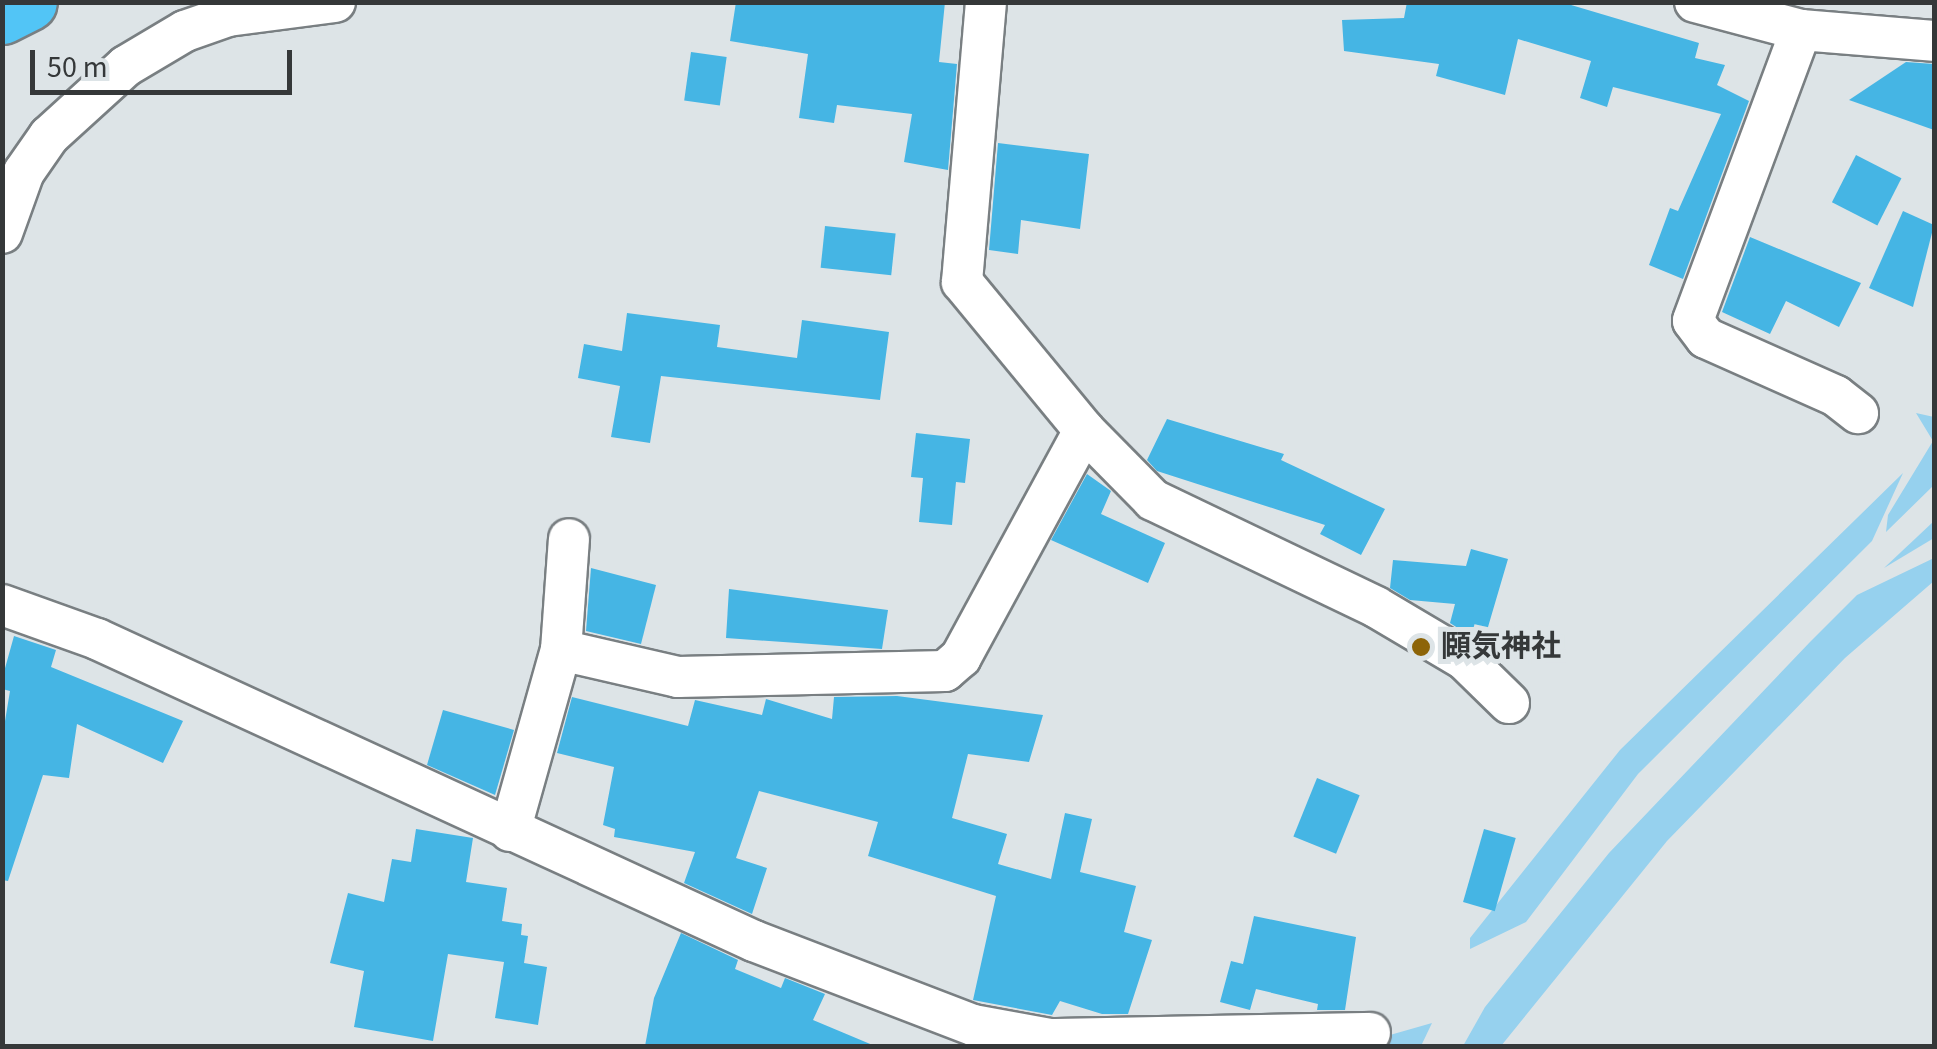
<!DOCTYPE html>
<meta charset="utf-8">
<style>
body{margin:0}
#map{position:relative;width:1937px;height:1049px;overflow:hidden;background:#dde4e7;font-family:"Source Sans 3","Noto Sans JP",sans-serif}
div>[style]{position:absolute}
.green>*{inset:0;background:#96d1ee}
.building>*{inset:0;background:#45b5e4;transform-origin:0 0}
.roads{filter:drop-shadow(2px 0 #797f82) drop-shadow(-2px 0 #797f82) drop-shadow(0 2px #797f82) drop-shadow(0 -2px #797f82)}
.minor>*{height:40px;margin:-20px;padding:0 20px;transform-origin:20px;border-radius:20px;background:#fff}
.highway>*{height:55px;margin:-27.5px;padding:0 27.5px;transform-origin:27.5px;border-radius:27.5px;background:#52c5f6}
.dots>*{width:28px;height:28px;translate:-50% -50%;box-sizing:border-box;border:5px solid #dde4e7;border-radius:50%}
span{translate:-50% -50%;white-space:nowrap;text-align:center;line-height:1.15;-webkit-text-stroke:10px #dde4e7;paint-order:stroke}
.poi-label{font-size:30px;color:#353839;font-weight:700}
.left{translate:0 -50%;text-align:left}
.frame{position:absolute;inset:0;border:5px solid #353839;pointer-events:none}
.scale{position:absolute;left:30px;top:50px;width:262px;height:45px;box-sizing:border-box;border:5px solid #353839;border-top:0;padding-left:12px;font-size:30px;line-height:35px;white-space:nowrap;color:#353839;-webkit-text-stroke:8px #dde4e7;paint-order:stroke}
</style>
<div id="map">
<div class="green">
<i style="clip-path:polygon(1916px 413px,1934px 417px,1934px 485px,1886px 532px,1888px 515px,1933px 441px)"></i>
<i style="clip-path:polygon(1903px 473px,1872px 541px,1638px 774px,1526px 922px,1470px 949px,1470px 938px,1620px 750px)"></i>
<i style="clip-path:polygon(1934px 521px,1934px 538px,1884px 568px)"></i>
<i style="clip-path:polygon(1934px 558px,1934px 581px,1845px 658px,1667px 841px,1501px 1046px,1463px 1046px,1485px 1007px,1609px 853px,1810px 642px,1857px 595px)"></i>
<i style="clip-path:polygon(1432px 1023px,1421px 1046px,1374px 1046px,1376px 1039px)"></i>
</div>
<div class="building">
<i style="clip-path:polygon(736px 2px,945px 2px,939px 62px,957px 64px,948px 170px,904px 162px,912px 114px,837px 105px,834px 123px,799px 118px,808px 54px,730px 41px)"></i>
<i style="clip-path:polygon(1407px 2px,1561px 2px,1699px 43px,1695px 58px,1725px 65px,1717px 85px,1749px 101px,1683px 279px,1649px 265px,1670px 208px,1678px 211px,1721px 114px,1613px 87px,1607px 107px,1580px 98px,1591px 61px,1518px 39px,1505px 95px,1436px 76px,1439px 64px,1344px 51px,1342px 20px,1404px 18px)"></i>
<i style="left:691px;top:52px;width:36px;height:49px;rotate:8deg"></i>
<i style="clip-path:polygon(1906px 62px,1934px 64px,1934px 130px,1849px 100px)"></i>
<i style="clip-path:polygon(998px 143px,1089px 154px,1080px 229px,1021px 220px,1018px 254px,989px 250px)"></i>
<i style="left:1856px;top:155px;width:51px;height:53px;rotate:27deg"></i>
<i style="clip-path:polygon(1903px 211px,1934px 225px,1913px 307px,1869px 288px)"></i>
<i style="left:825px;top:226px;width:71px;height:42px;rotate:6deg"></i>
<i style="clip-path:polygon(1750px 237px,1861px 283px,1839px 327px,1786px 301px,1770px 334px,1722px 312px)"></i>
<i style="clip-path:polygon(627px 313px,720px 325px,717px 347px,797px 358px,802px 320px,889px 332px,880px 400px,661px 376px,650px 443px,611px 437px,620px 386px,578px 378px,584px 344px,622px 351px)"></i>
<i style="clip-path:polygon(1167px 419px,1284px 454px,1281px 460px,1385px 509px,1361px 555px,1320px 534px,1325px 525px,1157px 471px,1147px 460px)"></i>
<i style="clip-path:polygon(916px 433px,970px 439px,965px 483px,956px 482px,952px 525px,919px 522px,923px 478px,911px 477px)"></i>
<i style="clip-path:polygon(1087px 474px,1111px 491px,1101px 514px,1165px 543px,1148px 583px,1051px 540px)"></i>
<i style="clip-path:polygon(1471px 549px,1508px 559px,1483px 644px,1450px 623px,1455px 604px,1410px 600px,1390px 588px,1393px 560px,1466px 566px)"></i>
<i style="clip-path:polygon(591px 568px,656px 585px,641px 644px,586px 631px)"></i>
<i style="clip-path:polygon(729px 589px,888px 610px,882px 649px,726px 638px)"></i>
<i style="clip-path:polygon(14px 636px,56px 650px,51px 667px,183px 721px,163px 763px,77px 724px,69px 778px,43px 775px,8px 881px,2px 880px,2px 739px,10px 691px,2px 689px,2px 679px)"></i>
<i style="clip-path:polygon(897px 696px,1043px 715px,1029px 762px,968px 754px,952px 818px,1007px 834px,998px 864px,1051px 879px,1065px 813px,1092px 819px,1080px 872px,1136px 886px,1124px 932px,1152px 940px,1128px 1014px,1102px 1014px,1060px 1001px,1052px 1015px,973px 1000px,996px 896px,868px 856px,878px 822px,759px 791px,736px 858px,767px 868px,752px 914px,684px 883px,695px 852px,614px 837px,615px 829px,603px 825px,614px 767px,557px 753px,572px 697px,688px 726px,695px 700px,762px 715px,766px 699px,832px 719px,834px 697px)"></i>
<i style="clip-path:polygon(443px 710px,514px 730px,495px 795px,427px 765px)"></i>
<i style="left:1317px;top:778px;width:46px;height:63px;rotate:22deg"></i>
<i style="clip-path:polygon(416px 829px,473px 838px,466px 882px,507px 888px,502px 921px,522px 924px,521px 935px,528px 936px,524px 963px,547px 967px,538px 1025px,495px 1018px,504px 962px,448px 954px,433px 1041px,354px 1027px,364px 971px,330px 963px,348px 893px,384px 902px,392px 859px,411px 862px)"></i>
<i style="left:1484px;top:829px;width:33px;height:76px;rotate:16deg"></i>
<i style="clip-path:polygon(1254px 916px,1356px 937px,1345px 1010px,1317px 1010px,1318px 1004px,1256px 989px,1250px 1010px,1220px 1002px,1231px 961px,1243px 964px)"></i>
<i style="clip-path:polygon(681px 933px,738px 960px,735px 969px,781px 988px,785px 978px,825px 994px,813px 1020px,875px 1046px,645px 1046px,654px 998px)"></i>
</div>
<div class="roads">
<div class="minor">
<i style="left:986px;top:2px;width:281px;rotate:94.9deg"></i>
<i style="left:962px;top:282px;width:192px;rotate:50.5deg"></i>
<i style="left:1084px;top:430px;width:98px;rotate:45.4deg"></i>
<i style="left:1153px;top:500px;width:247px;rotate:25.6deg"></i>
<i style="left:1376px;top:607px;width:102px;rotate:30.6deg"></i>
<i style="left:1464px;top:659px;width:63px;rotate:44.4deg"></i>
<i style="left:1695px;top:2px;width:110px;rotate:14.8deg"></i>
<i style="left:1801px;top:30px;width:133px;rotate:4.7deg"></i>
<i style="left:1801px;top:30px;width:310px;rotate:110.4deg"></i>
<i style="left:1693px;top:321px;width:21px;rotate:53deg"></i>
<i style="left:1706px;top:338px;width:142px;rotate:24deg"></i>
<i style="left:1836px;top:396px;width:28px;rotate:38deg"></i>
<i style="left:2px;top:233px;width:65px;rotate:-70.2deg"></i>
<i style="left:24px;top:172px;width:44px;rotate:-55.2deg"></i>
<i style="left:49px;top:136px;width:104px;rotate:-42.3deg"></i>
<i style="left:126px;top:66px;width:69px;rotate:-30.7deg"></i>
<i style="left:185px;top:31px;width:46px;rotate:-19.2deg"></i>
<i style="left:228px;top:16px;width:108px;rotate:-7.5deg"></i>
<i style="left:2px;top:605px;width:101px;rotate:19.7deg"></i>
<i style="left:97px;top:639px;width:723px;rotate:24.69deg"></i>
<i style="left:754px;top:941px;width:235px;rotate:21deg"></i>
<i style="left:973px;top:1025px;width:78px;rotate:10.3deg"></i>
<i style="left:1050px;top:1039px;width:320px;rotate:-1.1deg"></i>
<i style="left:561px;top:650px;width:120px;rotate:13deg"></i>
<i style="left:678px;top:677px;width:267px;rotate:-1.3deg"></i>
<i style="left:945px;top:671px;width:21px;rotate:-41deg"></i>
<i style="left:961px;top:657px;width:258px;rotate:-61.5deg"></i>
<i style="left:510px;top:831px;width:188px;rotate:-74.3deg"></i>
<i style="left:561px;top:650px;width:111px;rotate:-85.9deg"></i>
</div>
<div class="highway">
<i style="left:2px;top:16px;width:30px;rotate:-27deg"></i>
</div>
</div>
<div class="dots">
<i style="left:1421px;top:647px;background:#8d6408"></i>
</div>
<div class="poi-label">
<span class="left" style="left:1441px;top:647px">頥気神社</span>
</div>
<div class="frame"></div>
<div class="scale">50 m</div>
</div>
